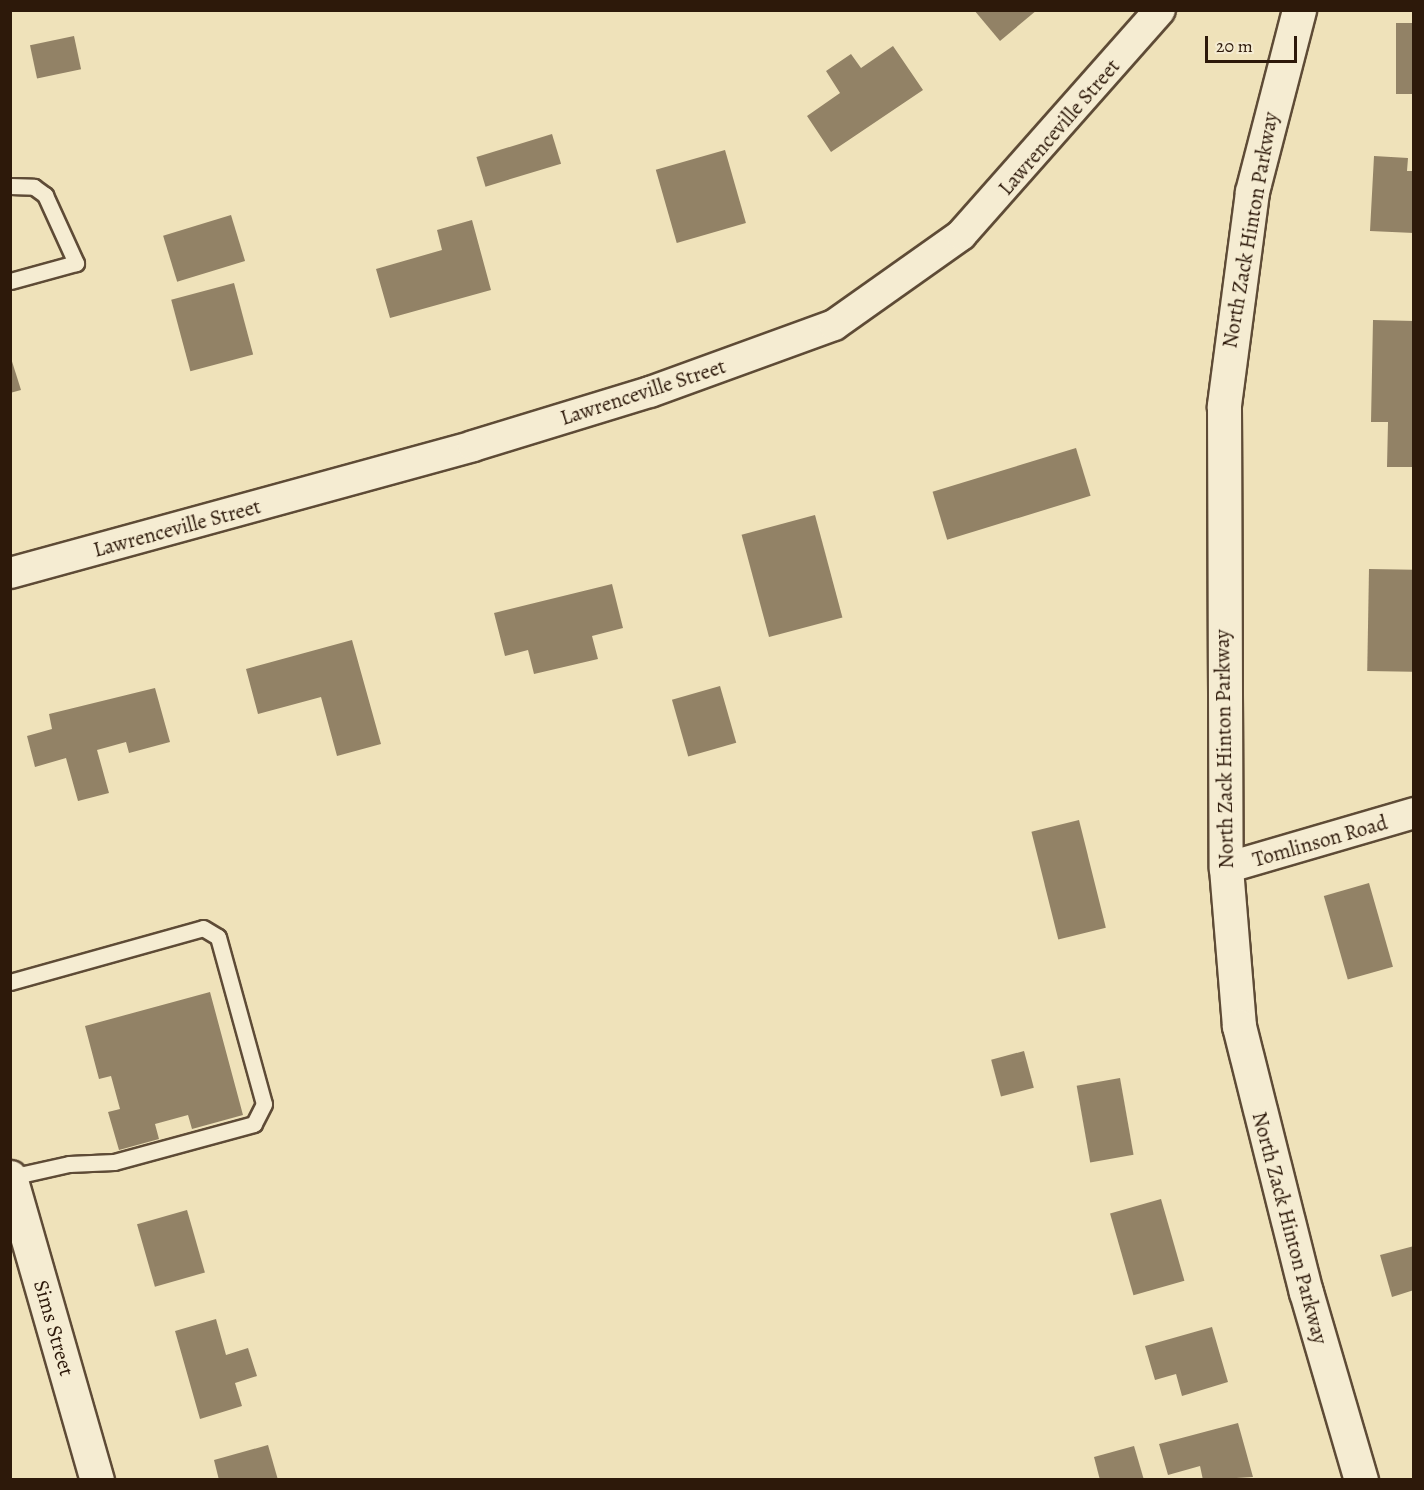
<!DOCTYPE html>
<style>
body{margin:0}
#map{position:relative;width:1424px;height:1490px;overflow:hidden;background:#efe2ba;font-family:Alegreya,serif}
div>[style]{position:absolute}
.building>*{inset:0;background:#928266;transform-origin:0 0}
.roads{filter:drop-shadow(2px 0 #5e4b36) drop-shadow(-2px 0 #5e4b36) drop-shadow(0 2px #5e4b36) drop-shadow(0 -2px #5e4b36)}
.service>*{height:15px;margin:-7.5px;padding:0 7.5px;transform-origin:7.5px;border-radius:7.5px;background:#f5ecd2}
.minor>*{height:30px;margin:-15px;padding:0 15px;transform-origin:15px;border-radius:15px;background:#f5ecd2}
.secondary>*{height:33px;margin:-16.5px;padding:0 16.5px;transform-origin:16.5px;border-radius:16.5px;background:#f5ecd2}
span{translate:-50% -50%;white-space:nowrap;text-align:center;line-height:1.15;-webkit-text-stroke:4.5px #f5ecd2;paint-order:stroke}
.street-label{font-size:21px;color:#2d190a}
.frame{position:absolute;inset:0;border:12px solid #2d190a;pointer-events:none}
.scale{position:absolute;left:1205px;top:36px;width:92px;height:27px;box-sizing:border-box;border:3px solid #2d190a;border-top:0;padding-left:8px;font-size:18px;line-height:21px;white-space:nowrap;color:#2d190a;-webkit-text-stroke:4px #f5ecd2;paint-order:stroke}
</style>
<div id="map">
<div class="building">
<i style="clip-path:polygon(974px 10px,1037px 10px,1000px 41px)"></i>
<i style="left:1396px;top:23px;width:18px;height:71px"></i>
<i style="left:74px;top:36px;width:34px;height:45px;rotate:78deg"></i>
<i style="clip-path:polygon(893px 46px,923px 90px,831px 152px,807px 116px,840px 93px,826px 71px,851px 54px,861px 68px)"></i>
<i style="left:552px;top:134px;width:31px;height:79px;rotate:73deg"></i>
<i style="left:725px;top:150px;width:76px;height:72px;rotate:74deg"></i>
<i style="clip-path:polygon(1374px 156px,1408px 158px,1407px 171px,1414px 171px,1414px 233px,1370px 231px)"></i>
<i style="left:231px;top:215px;width:48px;height:71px;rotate:73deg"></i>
<i style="clip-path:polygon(472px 220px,491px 290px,390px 318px,376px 269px,442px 250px,437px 230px)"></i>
<i style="left:234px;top:283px;width:74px;height:65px;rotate:75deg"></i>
<i style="clip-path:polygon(1373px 320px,1414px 321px,1414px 467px,1387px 467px,1388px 422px,1371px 422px)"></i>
<i style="clip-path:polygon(10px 355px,21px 390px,10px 393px)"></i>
<i style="left:1076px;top:448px;width:50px;height:150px;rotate:73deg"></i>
<i style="left:815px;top:515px;width:106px;height:76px;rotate:75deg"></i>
<i style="left:1369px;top:569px;width:45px;height:102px;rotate:1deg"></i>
<i style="clip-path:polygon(612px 584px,623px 628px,592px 636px,598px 659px,534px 674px,528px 650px,505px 656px,494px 613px)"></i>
<i style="clip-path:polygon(352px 640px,381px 744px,337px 756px,321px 697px,258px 714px,246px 669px)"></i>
<i style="left:720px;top:686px;width:59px;height:50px;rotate:74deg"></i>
<i style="clip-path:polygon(155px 688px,170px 742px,129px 753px,126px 742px,97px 750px,109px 793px,78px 801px,66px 758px,35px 767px,27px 736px,52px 729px,49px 714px)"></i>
<i style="left:1079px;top:820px;width:111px;height:49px;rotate:76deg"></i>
<i style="left:1369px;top:883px;width:87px;height:47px;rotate:74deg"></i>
<i style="clip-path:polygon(210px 992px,243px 1115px,192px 1129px,188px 1115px,155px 1124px,159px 1139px,119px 1150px,108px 1112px,120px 1109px,111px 1076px,99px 1079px,85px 1026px)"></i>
<i style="left:1024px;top:1051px;width:38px;height:34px;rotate:75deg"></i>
<i style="left:1120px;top:1078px;width:78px;height:44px;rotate:80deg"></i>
<i style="left:1161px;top:1199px;width:85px;height:53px;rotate:74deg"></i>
<i style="left:187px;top:1210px;width:65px;height:52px;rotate:74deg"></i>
<i style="clip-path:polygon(1414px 1246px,1414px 1290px,1392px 1297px,1380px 1255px)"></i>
<i style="clip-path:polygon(216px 1319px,226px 1355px,248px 1348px,257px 1376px,235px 1383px,242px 1406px,200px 1419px,175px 1331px)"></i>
<i style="clip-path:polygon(1212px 1327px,1228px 1382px,1182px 1396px,1176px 1374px,1155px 1380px,1145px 1346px)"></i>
<i style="clip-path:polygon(1238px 1423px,1253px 1477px,1203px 1480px,1200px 1466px,1168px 1475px,1159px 1444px)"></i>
<i style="clip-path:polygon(268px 1445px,278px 1480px,219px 1480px,214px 1460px)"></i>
<i style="clip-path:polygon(1134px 1446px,1144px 1480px,1100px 1480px,1094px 1457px)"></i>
</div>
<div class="roads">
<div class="service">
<i style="left:10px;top:186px;width:24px;rotate:2deg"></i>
<i style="left:34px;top:187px;width:14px;rotate:36deg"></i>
<i style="left:45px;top:195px;width:75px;rotate:65.5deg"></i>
<i style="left:76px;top:263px;width:68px;rotate:164.7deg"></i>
<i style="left:10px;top:982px;width:200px;rotate:-15.6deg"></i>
<i style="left:203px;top:928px;width:17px;rotate:31deg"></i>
<i style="left:218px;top:937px;width:173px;rotate:74.6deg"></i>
<i style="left:264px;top:1104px;width:22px;rotate:117deg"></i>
<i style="left:254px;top:1124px;width:145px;rotate:164.8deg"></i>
<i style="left:114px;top:1162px;width:45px;rotate:177.5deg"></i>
<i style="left:69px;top:1164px;width:59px;rotate:167.4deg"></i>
</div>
<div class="minor">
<i style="left:10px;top:573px;width:480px;rotate:-15.3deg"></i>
<i style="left:473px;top:446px;width:185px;rotate:-17deg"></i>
<i style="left:650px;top:392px;width:196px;rotate:-20deg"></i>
<i style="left:834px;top:325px;width:156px;rotate:-35.3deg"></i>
<i style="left:961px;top:235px;width:300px;rotate:-48.5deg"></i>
<i style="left:1226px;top:868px;width:196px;rotate:-16.3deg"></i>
</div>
<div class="secondary">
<i style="left:1299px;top:10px;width:188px;rotate:104.5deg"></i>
<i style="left:1252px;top:192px;width:216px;rotate:97.5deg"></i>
<i style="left:1224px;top:406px;width:462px;rotate:89.8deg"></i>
<i style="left:1226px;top:868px;width:159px;rotate:85.3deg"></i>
<i style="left:1239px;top:1026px;width:274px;rotate:75.9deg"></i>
<i style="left:1306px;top:1292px;width:196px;rotate:73.7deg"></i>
<i style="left:10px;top:1177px;width:315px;rotate:74deg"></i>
</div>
</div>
<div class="street-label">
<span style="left:1059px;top:127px;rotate:-49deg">Lawrenceville Street</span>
<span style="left:1250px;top:230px;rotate:-80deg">North Zack Hinton Parkway</span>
<span style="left:643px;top:392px;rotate:-18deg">Lawrenceville Street</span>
<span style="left:177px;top:528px;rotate:-15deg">Lawrenceville Street</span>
<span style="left:1224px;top:749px;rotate:-91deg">North Zack Hinton Parkway</span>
<span style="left:1320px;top:841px;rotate:-16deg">Tomlinson Road</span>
<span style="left:1290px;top:1228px;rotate:75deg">North Zack Hinton Parkway</span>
<span style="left:54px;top:1328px;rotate:74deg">Sims Street</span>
</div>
<div class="frame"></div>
<div class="scale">20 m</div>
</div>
